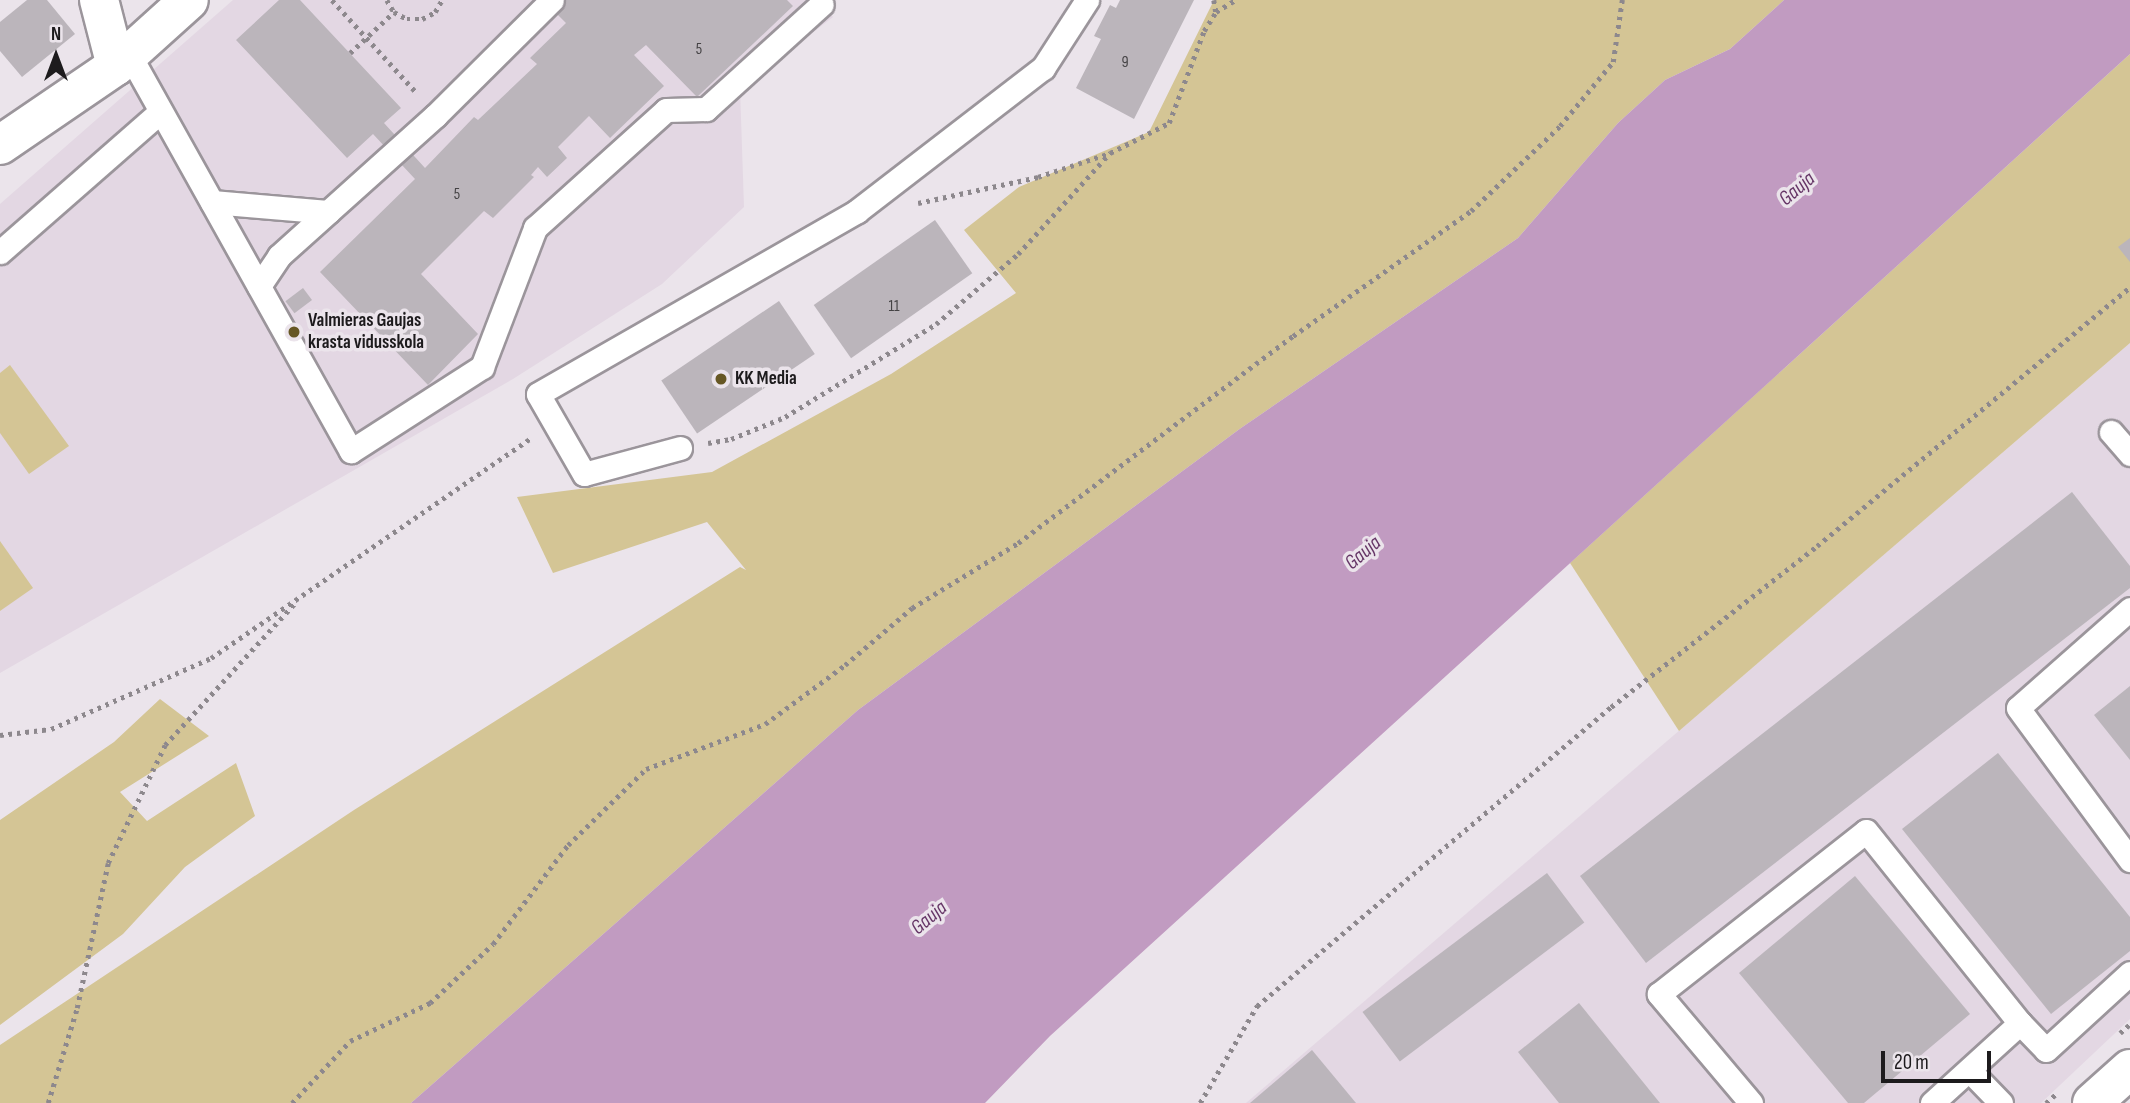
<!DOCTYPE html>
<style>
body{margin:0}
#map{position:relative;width:2130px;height:1103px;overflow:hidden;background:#ebe4eb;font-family:"Sofia Sans Condensed",sans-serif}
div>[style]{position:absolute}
.built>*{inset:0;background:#e3d7e3}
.green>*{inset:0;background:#d4c595}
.water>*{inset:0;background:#c19bc1}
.building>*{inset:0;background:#bbb5bb;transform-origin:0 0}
.path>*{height:4.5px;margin-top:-2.25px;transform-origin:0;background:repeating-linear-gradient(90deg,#8d888d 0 3.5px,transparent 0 8.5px)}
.roads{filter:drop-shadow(2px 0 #9b959b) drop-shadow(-2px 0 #9b959b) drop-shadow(0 2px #9b959b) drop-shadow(0 -2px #9b959b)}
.service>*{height:23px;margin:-11.5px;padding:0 11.5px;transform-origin:11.5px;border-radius:11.5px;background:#fff}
.minor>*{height:38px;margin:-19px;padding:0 19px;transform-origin:19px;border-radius:19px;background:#fff}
.tertiary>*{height:38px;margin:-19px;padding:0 19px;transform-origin:19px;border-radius:19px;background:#fff}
.primary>*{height:38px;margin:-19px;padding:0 19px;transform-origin:19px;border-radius:19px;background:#fff}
.dots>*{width:19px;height:19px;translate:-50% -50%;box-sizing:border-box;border:4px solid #ebe4eb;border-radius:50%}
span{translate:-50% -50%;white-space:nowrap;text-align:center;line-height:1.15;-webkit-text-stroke:7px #ebe4eb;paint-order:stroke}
.number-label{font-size:16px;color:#444244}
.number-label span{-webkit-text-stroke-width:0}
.poi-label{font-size:19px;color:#1d1b1d;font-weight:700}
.left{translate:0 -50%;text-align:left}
.water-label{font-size:21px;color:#663667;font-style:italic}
.north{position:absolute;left:21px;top:21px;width:70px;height:70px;-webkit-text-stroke:5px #ebe4eb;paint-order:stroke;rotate:0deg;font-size:19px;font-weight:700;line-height:28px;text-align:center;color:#1d1b1d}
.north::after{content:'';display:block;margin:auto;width:24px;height:32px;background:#1d1b1d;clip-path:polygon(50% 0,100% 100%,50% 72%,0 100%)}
.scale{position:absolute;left:1881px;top:1051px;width:110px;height:32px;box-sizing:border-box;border:4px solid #1d1b1d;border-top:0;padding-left:9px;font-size:21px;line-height:24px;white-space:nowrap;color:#1d1b1d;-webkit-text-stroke:5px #ebe4eb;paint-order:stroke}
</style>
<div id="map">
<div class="built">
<i style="clip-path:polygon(233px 0,820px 0,833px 17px,740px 88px,744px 207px,662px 284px,513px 379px,0 673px,0 204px)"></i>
<i style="clip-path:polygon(2130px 343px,2130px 1019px,2041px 1103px,1246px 1103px)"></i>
</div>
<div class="green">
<i style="clip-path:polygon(1214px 0,1784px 0,1730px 49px,1665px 80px,1618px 123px,1518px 238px,1241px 428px,858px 710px,411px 1103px,0 1103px,0 1045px,354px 810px,740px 567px,746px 570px,707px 522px,553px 573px,517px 497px,712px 472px,891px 374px,1016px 293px,964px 230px,1019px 187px,1149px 132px)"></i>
<i style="clip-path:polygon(2130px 54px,2130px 343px,1679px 731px,1570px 563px)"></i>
<i style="clip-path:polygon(10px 365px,69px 446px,29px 474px,0 433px,0 373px)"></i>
<i style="clip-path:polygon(0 541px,33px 588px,0 611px)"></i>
<i style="clip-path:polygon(160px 699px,209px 736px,120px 792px,147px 821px,236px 763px,255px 816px,185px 867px,123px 934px,0 1025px,0 820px,114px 742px)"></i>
</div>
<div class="water">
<i style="clip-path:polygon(1784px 0,2130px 0,2130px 54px,1050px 1036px,985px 1103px,411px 1103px,858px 710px,1241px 428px,1518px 238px,1618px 123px,1665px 80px,1730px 49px)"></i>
</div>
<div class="building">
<i style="clip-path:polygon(27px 0,47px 0,75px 34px,22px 77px,0 51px,0 22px)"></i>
<i style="clip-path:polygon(279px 0,300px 0,401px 108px,384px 123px,425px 168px,474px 117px,478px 120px,537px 64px,530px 58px,566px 23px,554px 11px,565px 0,787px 0,793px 6px,697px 97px,646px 45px,634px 55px,664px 86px,610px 138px,589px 116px,558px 147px,567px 158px,547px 177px,538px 167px,531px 175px,534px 177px,493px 218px,484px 211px,421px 274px,478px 334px,428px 385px,320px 272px,415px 179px,373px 134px,347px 158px,236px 40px)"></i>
<i style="clip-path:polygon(1120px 0,1194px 0,1134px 119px,1076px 88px,1101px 39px,1094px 36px,1110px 5px,1116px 8px)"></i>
<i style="left:935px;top:220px;width:65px;height:148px;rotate:55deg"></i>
<i style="clip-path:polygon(2130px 238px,2130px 262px,2118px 247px)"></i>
<i style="left:303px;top:288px;width:15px;height:22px;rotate:53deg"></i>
<i style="left:779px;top:301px;width:64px;height:142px;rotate:56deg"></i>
<i style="clip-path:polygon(2072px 492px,2130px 566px,2130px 588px,1646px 963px,1580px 876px)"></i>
<i style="clip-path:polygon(2130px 686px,2130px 760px,2094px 715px)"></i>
<i style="clip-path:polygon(1998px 753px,2130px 917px,2130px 951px,2051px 1014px,1902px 829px)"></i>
<i style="left:1547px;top:873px;width:62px;height:231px;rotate:53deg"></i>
<i style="clip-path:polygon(1855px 876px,1970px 1014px,1864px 1103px,1848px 1103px,1739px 973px)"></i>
<i style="clip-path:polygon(1579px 1003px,1660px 1103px,1559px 1103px,1518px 1052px)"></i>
<i style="clip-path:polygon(1312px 1050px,1356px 1103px,1250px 1103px)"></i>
</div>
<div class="path">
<i style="left:332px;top:0;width:126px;rotate:47.6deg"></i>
<i style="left:387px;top:0;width:14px;rotate:60deg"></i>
<i style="left:394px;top:12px;width:15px;rotate:28deg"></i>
<i style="left:407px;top:19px;width:15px"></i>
<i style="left:422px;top:19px;width:15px;rotate:-28deg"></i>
<i style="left:435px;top:12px;width:14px;rotate:-60deg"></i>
<i style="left:1214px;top:0;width:12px;rotate:81deg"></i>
<i style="left:350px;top:53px;width:60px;rotate:-43deg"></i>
<i style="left:918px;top:203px;width:123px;rotate:-12.2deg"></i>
<i style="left:1038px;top:177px;width:76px;rotate:-18.4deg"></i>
<i style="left:1110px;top:153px;width:66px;rotate:-27deg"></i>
<i style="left:1169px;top:123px;width:98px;rotate:-69.2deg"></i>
<i style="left:1204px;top:31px;width:22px;rotate:-58deg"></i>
<i style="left:1216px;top:12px;width:22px;rotate:-32deg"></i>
<i style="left:708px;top:443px;width:23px;rotate:-10deg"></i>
<i style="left:731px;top:439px;width:58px;rotate:-22.2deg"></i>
<i style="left:785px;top:417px;width:177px;rotate:-31.6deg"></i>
<i style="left:936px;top:324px;width:108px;rotate:-40.5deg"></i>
<i style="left:1018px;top:254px;width:137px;rotate:-47.7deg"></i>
<i style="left:0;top:735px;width:51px;rotate:-6.7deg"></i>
<i style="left:51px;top:729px;width:175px;rotate:-23.9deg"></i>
<i style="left:211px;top:658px;width:387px;rotate:-34.5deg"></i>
<i style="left:2120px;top:1033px;width:13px;rotate:-42deg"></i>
<i style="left:48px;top:1103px;width:99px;rotate:-73deg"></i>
<i style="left:77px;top:1008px;width:148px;rotate:-77.9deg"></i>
<i style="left:108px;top:863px;width:131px;rotate:-64.2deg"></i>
<i style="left:165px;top:745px;width:193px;rotate:-47.5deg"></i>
<i style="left:292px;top:1103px;width:85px;rotate:-46.9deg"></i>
<i style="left:350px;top:1041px;width:89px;rotate:-25.4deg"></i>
<i style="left:430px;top:1003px;width:86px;rotate:-43.1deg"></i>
<i style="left:493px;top:944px;width:124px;rotate:-52.9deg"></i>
<i style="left:568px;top:845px;width:109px;rotate:-44.3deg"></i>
<i style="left:646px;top:769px;width:127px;rotate:-20.7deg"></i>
<i style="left:765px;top:724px;width:99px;rotate:-36.4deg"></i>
<i style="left:845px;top:665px;width:88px;rotate:-40.4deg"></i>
<i style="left:912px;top:608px;width:124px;rotate:-31.5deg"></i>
<i style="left:1018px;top:543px;width:344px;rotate:-37deg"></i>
<i style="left:1293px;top:336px;width:218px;rotate:-35.1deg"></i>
<i style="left:1471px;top:211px;width:123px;rotate:-43.7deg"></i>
<i style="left:1560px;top:126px;width:83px;rotate:-50.4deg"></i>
<i style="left:1613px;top:62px;width:63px;rotate:-81.7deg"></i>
<i style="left:1200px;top:1103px;width:113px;rotate:-59.6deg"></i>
<i style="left:1257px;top:1006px;width:463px;rotate:-40.2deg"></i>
<i style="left:1611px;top:707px;width:261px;rotate:-38deg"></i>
<i style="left:1817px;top:546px;width:406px;rotate:-39.6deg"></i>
<i style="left:2046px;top:1103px;width:13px;rotate:-42deg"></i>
</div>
<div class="roads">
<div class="service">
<i style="left:129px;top:54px;width:455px;rotate:60.8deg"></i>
<i style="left:351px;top:451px;width:156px;rotate:-32.7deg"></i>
<i style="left:482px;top:367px;width:149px;rotate:-69.1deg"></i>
<i style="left:535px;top:228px;width:176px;rotate:-42deg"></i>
<i style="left:666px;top:110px;width:40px;rotate:-1.4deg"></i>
<i style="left:706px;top:109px;width:156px;rotate:-42.2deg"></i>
<i style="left:212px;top:202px;width:116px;rotate:4.9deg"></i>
<i style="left:328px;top:212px;width:145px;rotate:-41.9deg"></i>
<i style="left:436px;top:115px;width:163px;rotate:-44.8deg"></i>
<i style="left:0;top:252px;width:213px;rotate:-41.2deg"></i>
<i style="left:259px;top:286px;width:36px;rotate:-56deg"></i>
<i style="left:279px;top:256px;width:66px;rotate:-41.9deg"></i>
<i style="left:2111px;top:432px;width:29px;rotate:49deg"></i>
<i style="left:680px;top:448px;width:99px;rotate:164.8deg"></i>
<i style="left:584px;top:474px;width:92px;rotate:-119.9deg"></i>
<i style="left:538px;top:394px;width:368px;rotate:-29.8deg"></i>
<i style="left:857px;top:211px;width:235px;rotate:-37.6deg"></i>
<i style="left:1043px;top:68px;width:81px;rotate:-57.1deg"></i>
<i style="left:2130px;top:609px;width:149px;rotate:138.5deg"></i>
<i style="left:2018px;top:708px;width:189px;rotate:53.6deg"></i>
<i style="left:2020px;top:1023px;width:37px;rotate:46deg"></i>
<i style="left:2046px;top:1050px;width:114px;rotate:-42.5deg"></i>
<i style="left:1969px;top:1070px;width:46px;rotate:45.9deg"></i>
<i style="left:1751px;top:1103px;width:143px;rotate:-130.2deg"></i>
<i style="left:1659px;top:994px;width:263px;rotate:-38.2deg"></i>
<i style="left:1866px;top:831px;width:246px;rotate:51.3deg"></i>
<i style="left:2020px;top:1023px;width:119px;rotate:137.7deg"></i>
</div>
<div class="minor">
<i style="left:99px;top:0;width:68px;rotate:75.6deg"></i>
</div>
<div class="tertiary">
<i style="left:0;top:145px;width:140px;rotate:-34.3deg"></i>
<i style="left:116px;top:66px;width:98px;rotate:-42.1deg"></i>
</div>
<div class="primary">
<i style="left:2092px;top:1103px;width:51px;rotate:-41.8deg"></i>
</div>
</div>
<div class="dots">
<i style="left:294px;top:332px;background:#665724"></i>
<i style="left:721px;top:379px;background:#665724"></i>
</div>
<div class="number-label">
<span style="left:699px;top:50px">5</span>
<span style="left:1125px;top:63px">9</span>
<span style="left:457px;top:195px">5</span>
<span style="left:894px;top:307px">11</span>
</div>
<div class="poi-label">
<span class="left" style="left:308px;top:332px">Valmieras Gaujas<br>krasta vidusskola</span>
<span class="left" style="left:735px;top:379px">KK Media</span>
</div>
<div class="water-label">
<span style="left:1797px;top:189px;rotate:-40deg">Gauja</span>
<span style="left:1363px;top:553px;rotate:-40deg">Gauja</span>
<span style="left:929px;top:918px;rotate:-40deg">Gauja</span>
</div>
<div class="north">N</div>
<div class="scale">20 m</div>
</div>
